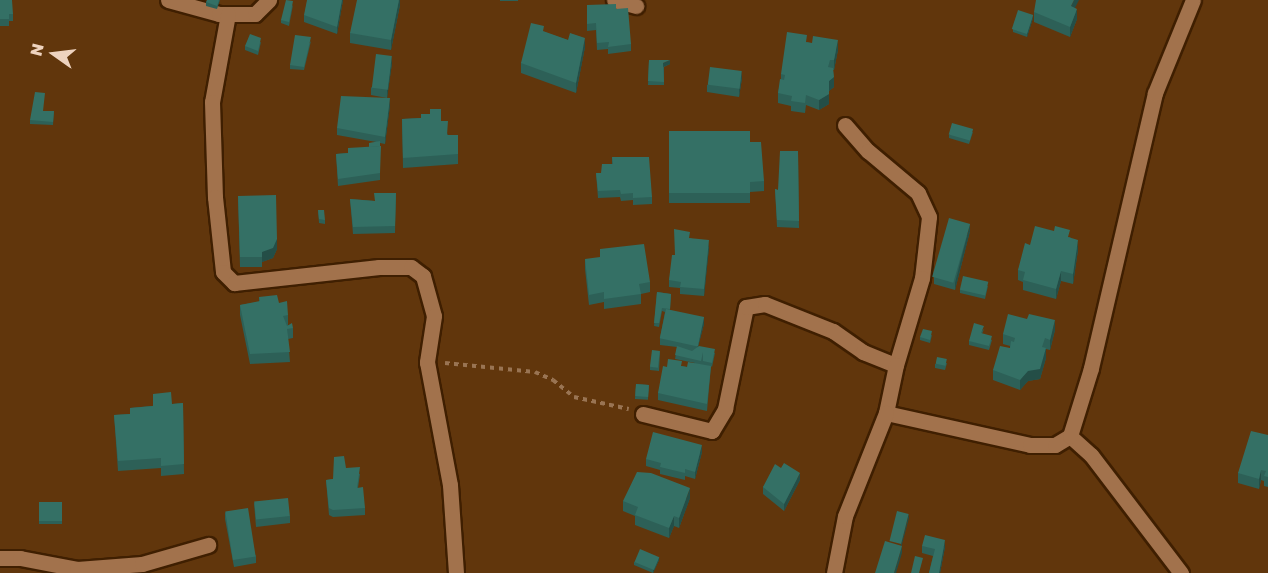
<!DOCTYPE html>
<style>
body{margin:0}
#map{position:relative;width:1268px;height:573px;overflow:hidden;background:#61360c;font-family:"Golos Text",sans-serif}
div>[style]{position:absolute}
.path>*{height:4px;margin-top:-2px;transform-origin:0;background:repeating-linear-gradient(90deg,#997453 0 4.5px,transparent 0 9px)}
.roads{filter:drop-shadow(2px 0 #3f1f01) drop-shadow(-2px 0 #3f1f01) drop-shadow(0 2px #3f1f01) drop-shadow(0 -2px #3f1f01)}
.minor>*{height:15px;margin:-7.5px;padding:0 7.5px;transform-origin:7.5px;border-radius:7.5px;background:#a2724c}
.wall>*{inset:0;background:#2d6057;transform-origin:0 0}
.shaded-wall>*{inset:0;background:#244e47}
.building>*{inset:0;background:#347065;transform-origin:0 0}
span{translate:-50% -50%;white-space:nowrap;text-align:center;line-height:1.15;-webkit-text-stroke:5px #61360c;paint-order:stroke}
.north{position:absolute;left:24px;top:24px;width:60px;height:60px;-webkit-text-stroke:4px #61360c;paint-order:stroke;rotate:284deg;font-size:16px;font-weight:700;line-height:24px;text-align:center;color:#eed3bf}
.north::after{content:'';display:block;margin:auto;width:21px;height:27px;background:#eed3bf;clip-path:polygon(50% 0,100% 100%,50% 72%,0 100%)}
</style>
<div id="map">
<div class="path">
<i style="left:445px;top:363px;width:90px;rotate:5.7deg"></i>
<i style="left:535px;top:372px;width:20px;rotate:24deg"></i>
<i style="left:553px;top:380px;width:27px;rotate:39deg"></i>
<i style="left:574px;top:397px;width:56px;rotate:12.3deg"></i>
</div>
<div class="roads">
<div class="minor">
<i style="left:168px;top:0;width:53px;rotate:15.4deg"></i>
<i style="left:219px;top:14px;width:36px"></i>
<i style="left:255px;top:14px;width:20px;rotate:-45deg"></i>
<i style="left:614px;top:0;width:23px;rotate:15deg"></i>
<i style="left:228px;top:14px;width:89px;rotate:100.3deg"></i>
<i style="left:212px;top:102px;width:95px;rotate:88.2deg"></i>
<i style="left:215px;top:197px;width:75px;rotate:83.9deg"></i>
<i style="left:223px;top:272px;width:16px;rotate:45deg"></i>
<i style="left:234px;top:283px;width:146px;rotate:-6.3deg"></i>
<i style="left:379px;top:267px;width:32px"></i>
<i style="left:411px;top:267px;width:15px;rotate:37deg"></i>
<i style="left:423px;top:276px;width:41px;rotate:74.6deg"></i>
<i style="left:434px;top:316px;width:47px;rotate:98.7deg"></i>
<i style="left:427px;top:362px;width:125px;rotate:79.4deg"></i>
<i style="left:450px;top:485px;width:88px;rotate:86.1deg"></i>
<i style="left:845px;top:125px;width:35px;rotate:49deg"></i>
<i style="left:868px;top:151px;width:65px;rotate:40deg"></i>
<i style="left:918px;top:193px;width:26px;rotate:65deg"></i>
<i style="left:929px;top:217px;width:61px;rotate:96.5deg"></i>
<i style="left:922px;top:278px;width:91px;rotate:106.6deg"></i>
<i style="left:643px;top:414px;width:71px;rotate:13.8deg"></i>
<i style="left:712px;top:431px;width:26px;rotate:-59deg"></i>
<i style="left:725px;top:409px;width:104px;rotate:-78.4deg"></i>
<i style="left:746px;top:307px;width:19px;rotate:-9deg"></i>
<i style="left:765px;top:304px;width:73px;rotate:21.7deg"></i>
<i style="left:833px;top:331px;width:37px;rotate:35deg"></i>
<i style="left:863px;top:352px;width:35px;rotate:22deg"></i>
<i style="left:896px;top:365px;width:49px;rotate:101.8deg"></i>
<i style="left:886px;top:413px;width:148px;rotate:12.5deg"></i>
<i style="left:1030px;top:445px;width:25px"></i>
<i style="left:1055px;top:445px;width:17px;rotate:-31deg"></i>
<i style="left:0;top:558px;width:20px"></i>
<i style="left:20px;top:558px;width:58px;rotate:10.9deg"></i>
<i style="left:77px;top:569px;width:65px;rotate:-4.4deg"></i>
<i style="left:142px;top:564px;width:69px;rotate:-16.1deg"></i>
<i style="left:834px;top:573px;width:58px;rotate:-79.1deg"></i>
<i style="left:845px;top:516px;width:111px;rotate:-68.3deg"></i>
<i style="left:1181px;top:573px;width:148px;rotate:-127.3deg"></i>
<i style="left:1091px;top:455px;width:28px;rotate:-138deg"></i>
<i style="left:1070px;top:436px;width:71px;rotate:-72.8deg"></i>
<i style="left:1091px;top:368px;width:282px;rotate:-76.9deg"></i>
<i style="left:1155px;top:93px;width:100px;rotate:-67.8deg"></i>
</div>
</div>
<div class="wall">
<i style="clip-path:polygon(0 0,13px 14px,13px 21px,9px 21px,9px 26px,0 26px)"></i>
<i style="clip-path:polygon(220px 0,217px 9px,206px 6px,206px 2px)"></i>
<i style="clip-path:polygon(343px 0,337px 34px,304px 22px,304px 15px)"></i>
<i style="clip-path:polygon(400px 0,400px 5px,391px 50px,350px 43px,350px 33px)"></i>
<i style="left:500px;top:0;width:18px;height:1px"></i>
<i style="clip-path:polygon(293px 5px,289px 26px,281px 23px,281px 20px)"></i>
<i style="clip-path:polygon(587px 5px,616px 9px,631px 44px,631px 51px,608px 54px,608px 49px,597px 50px,596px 30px,587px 31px)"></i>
<i style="clip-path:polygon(1075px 8px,1077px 19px,1070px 37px,1034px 22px,1034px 12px)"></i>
<i style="clip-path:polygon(1033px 18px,1027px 37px,1013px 32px,1013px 29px)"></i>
<i style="clip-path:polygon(544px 32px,568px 40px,585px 47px,576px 93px,521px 73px,521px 63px)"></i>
<i style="clip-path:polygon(311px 41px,304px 70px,290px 69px,290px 65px)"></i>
<i style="clip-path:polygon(261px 42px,258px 55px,245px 50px,245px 46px)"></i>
<i style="clip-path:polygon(807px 42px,838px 50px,834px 70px,833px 70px,834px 87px,829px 91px,829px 104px,819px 110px,806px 105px,805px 113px,791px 111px,791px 106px,778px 103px,778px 93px,781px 79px,781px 74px)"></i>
<i style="clip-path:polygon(649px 60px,670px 64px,664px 67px,664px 85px,648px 85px)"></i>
<i style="clip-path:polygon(392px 63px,387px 98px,371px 95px,371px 88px)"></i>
<i style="clip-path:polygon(742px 78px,739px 97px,707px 92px,707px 85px)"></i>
<i style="clip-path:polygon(390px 105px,385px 144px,380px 143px,380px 180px,338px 186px,336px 154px,348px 153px,369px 147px,376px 142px,337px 135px,337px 128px)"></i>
<i style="clip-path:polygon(44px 111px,54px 111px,53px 125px,30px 124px,30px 120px)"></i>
<i style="clip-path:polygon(421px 114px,441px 121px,448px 135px,458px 135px,458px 164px,403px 168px,402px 119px,421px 118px)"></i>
<i style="clip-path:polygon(669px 131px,750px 142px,764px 181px,764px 191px,750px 192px,750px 203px,669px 203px)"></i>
<i style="clip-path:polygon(973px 132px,969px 144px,949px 138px,949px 135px)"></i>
<i style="clip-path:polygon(798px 151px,799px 228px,777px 227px,775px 189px,778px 190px)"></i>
<i style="clip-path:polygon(612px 157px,652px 197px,652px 204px,633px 205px,633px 200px,621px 201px,620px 197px,598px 198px,596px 173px,601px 173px,612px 164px)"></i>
<i style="clip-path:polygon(396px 193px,395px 233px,353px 234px,350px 199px,375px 201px)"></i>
<i style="clip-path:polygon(238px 196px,277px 249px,273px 258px,262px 262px,262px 267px,240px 267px)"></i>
<i style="clip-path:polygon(318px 210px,325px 220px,325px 224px,319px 223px)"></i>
<i style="clip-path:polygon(970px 231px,955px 290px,934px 284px,934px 277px)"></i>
<i style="clip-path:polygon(1070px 237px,1078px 250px,1073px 284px,1061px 281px,1056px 299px,1023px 290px,1023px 282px,1018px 280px,1018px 270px,1030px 245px)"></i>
<i style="clip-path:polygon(690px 238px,709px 247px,704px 296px,680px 294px,680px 288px,669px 287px,669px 280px,675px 255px)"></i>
<i style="clip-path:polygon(585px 259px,650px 282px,650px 292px,641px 294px,641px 304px,604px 309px,604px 302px,589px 305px,585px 269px)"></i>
<i style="clip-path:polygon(988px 286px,985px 299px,960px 293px,960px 290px)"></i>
<i style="clip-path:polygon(657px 292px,671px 294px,670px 310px,704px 324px,698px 347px,715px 353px,712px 367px,711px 366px,707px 411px,658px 400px,658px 393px,667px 367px,682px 366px,687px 367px,695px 363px,675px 359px,677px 347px,660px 345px,660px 338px,665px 312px,662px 311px,659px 327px,654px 326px)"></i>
<i style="clip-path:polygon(259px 297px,279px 303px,288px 315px,288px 325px,293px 328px,293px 338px,288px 339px,290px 362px,250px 364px,240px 315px,240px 305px,259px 302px)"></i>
<i style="clip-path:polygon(984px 329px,982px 334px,992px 340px,989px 350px,969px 345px,969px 341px)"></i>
<i style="clip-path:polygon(1055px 330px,1050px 350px,1046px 349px,1046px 358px,1040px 379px,1028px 381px,1020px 390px,993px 380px,993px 370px,1010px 348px,1010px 346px,1003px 344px,1003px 334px)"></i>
<i style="clip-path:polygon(932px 335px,930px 343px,920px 340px,920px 337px)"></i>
<i style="clip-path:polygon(660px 351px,659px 371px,650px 370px,650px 367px)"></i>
<i style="clip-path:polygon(947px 363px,945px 370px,935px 368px,935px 364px)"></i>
<i style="left:636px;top:384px;width:13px;height:15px;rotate:4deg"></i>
<i style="clip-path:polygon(183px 403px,184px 474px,161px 476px,161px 468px,118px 471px,114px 415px,130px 414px,130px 408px)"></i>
<i style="clip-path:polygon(1268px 435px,1268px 487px,1264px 486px,1264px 481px,1261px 480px,1259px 489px,1238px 483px,1238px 473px)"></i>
<i style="clip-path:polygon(702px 452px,695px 479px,685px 476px,685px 480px,660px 474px,660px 470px,646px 466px,646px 459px)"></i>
<i style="clip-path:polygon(346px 468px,360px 474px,358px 488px,365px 508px,365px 515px,333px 517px,329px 515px,326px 480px,333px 479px)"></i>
<i style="clip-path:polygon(781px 468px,800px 480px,784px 511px,763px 494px,763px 487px)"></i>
<i style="clip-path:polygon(690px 498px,679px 528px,674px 526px,669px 538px,635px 525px,635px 516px,623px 511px,623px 501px)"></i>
<i style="left:39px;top:502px;width:23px;height:22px"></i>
<i style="clip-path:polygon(254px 503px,290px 516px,290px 523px,256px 527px)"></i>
<i style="clip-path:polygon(225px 512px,256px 556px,256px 563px,234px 567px,225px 519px)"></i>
<i style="clip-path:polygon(922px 546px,945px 547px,940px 573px,929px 573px,933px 556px,922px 553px)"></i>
<i style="clip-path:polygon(659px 560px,653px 573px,634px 565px,634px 562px)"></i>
</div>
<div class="shaded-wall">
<i style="clip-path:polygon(342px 0,343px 0,337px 34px,337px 27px)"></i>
<i style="clip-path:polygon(399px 0,400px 0,400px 5px,391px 50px,391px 40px)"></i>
<i style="clip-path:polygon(1074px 0,1079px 0,1071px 16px,1071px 6px)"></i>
<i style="clip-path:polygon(1077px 9px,1077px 19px,1070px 37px,1070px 27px)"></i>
<i style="clip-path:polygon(1033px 15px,1033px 18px,1027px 37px,1027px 33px)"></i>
<i style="clip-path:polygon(585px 38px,585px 47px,576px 93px,576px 83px)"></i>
<i style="clip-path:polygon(838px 40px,838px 50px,834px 70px,834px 60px)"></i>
<i style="clip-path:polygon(392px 56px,392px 63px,387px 98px,387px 91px)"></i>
<i style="clip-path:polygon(670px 60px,670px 64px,663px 67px,663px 63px)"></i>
<i style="clip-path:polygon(742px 71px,742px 78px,739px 97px,739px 90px)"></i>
<i style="clip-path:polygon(834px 77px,834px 87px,829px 91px,829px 81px)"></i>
<i style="clip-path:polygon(829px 94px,829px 104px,819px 110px,819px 100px)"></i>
<i style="clip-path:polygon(390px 98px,390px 105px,385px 144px,385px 137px)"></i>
<i style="clip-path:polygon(970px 224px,970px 231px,955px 290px,955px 283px)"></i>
<i style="clip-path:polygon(277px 239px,277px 249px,273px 258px,262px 262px,262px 252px)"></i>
<i style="clip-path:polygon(709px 240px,709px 247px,704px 296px,704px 289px)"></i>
<i style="clip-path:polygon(1078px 240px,1078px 250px,1073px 284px,1073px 274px)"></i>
<i style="clip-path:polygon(1061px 271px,1061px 281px,1056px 299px,1056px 289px)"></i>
<i style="clip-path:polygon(704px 317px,704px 324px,697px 350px,697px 343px)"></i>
<i style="clip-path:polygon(1055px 320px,1055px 330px,1050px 350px,1050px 340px)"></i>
<i style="clip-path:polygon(1046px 348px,1046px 358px,1040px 379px,1028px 381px,1020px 390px,1020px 380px)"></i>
<i style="clip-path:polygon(702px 445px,702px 452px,695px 479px,695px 472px)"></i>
<i style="clip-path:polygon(1261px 470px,1261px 480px,1259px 489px,1259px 479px)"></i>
<i style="clip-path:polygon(800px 473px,800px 480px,784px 511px,784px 504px)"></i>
<i style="clip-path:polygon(690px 488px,690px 498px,679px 528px,679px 518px)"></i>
<i style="clip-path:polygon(909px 514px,909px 518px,901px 548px,901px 544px)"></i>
<i style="clip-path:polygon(674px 516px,674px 526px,669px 538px,669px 528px)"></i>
<i style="clip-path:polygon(945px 540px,945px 547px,940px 573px,939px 573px)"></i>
<i style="clip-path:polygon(902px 546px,902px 553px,896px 573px,894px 573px)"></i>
<i style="clip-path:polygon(659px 557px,659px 560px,653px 573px,653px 570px)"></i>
</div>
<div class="building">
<i style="clip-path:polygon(0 0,12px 0,13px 14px,9px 14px,9px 19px,0 19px)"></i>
<i style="clip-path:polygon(207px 0,219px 0,217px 6px,206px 2px)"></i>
<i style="clip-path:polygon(286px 0,293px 1px,289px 22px,281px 20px)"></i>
<i style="clip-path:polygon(307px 0,342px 0,337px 27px,304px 15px)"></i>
<i style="clip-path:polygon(357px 0,399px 0,391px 40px,350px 33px)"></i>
<i style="clip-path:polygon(1036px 0,1074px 0,1071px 6px,1077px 9px,1070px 27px,1034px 12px)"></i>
<i style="clip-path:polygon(616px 4px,616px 9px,628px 8px,631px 44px,608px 47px,609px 42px,597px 43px,596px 23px,587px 24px,587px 5px)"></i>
<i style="left:1018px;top:10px;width:16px;height:20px;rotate:18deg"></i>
<i style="clip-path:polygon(531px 23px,544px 26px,543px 31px,568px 40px,570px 33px,585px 38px,576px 83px,521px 63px)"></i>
<i style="clip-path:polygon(787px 32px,807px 35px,806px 42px,812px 43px,813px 36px,838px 40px,834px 60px,830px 60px,828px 67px,833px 68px,834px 77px,829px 81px,829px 94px,819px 100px,806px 95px,805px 103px,791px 101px,792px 96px,778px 93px,780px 79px,784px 80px,785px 75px,781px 74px)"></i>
<i style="clip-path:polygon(250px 34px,261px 38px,258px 51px,245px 46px)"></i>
<i style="clip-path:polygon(295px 35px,311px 37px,304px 67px,290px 65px)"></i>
<i style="left:376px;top:54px;width:16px;height:34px;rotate:7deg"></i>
<i style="clip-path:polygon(649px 60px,670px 60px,663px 63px,664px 82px,648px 81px)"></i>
<i style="left:710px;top:67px;width:32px;height:18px;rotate:7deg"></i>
<i style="clip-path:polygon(35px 92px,45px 93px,43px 111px,54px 111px,53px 122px,30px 120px)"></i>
<i style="clip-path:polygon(341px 96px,390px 98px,385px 137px,337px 128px)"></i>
<i style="clip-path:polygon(430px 109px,441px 109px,441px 121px,448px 121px,447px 135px,458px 135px,458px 154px,403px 158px,402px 119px,421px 118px,421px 114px,430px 114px)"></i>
<i style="left:952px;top:123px;width:22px;height:12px;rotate:16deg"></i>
<i style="clip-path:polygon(669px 131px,750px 131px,750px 142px,761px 142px,764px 181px,750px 182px,750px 193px,669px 193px)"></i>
<i style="clip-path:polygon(380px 141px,380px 146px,369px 147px,369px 143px)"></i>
<i style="clip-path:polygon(381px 146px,380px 173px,338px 179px,336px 154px,348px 153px,348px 148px)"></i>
<i style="clip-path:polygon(780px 151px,798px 151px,799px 221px,777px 220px,775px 189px,778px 190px)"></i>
<i style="clip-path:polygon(612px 157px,649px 157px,652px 197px,633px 198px,633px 193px,621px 194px,620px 190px,598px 191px,596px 173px,601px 173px,602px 164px,613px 164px)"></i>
<i style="clip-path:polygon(374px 193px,396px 193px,395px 226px,353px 227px,350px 199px,375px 201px)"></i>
<i style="clip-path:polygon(276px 195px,277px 239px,273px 248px,262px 252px,262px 257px,240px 257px,238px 196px)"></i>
<i style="clip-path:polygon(318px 210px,324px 210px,325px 220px,319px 219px)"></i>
<i style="left:949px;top:218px;width:22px;height:61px;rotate:16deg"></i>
<i style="clip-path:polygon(1035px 226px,1054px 231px,1055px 226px,1070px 230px,1068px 237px,1078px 240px,1073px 274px,1061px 271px,1056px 289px,1023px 280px,1025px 272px,1018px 270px,1025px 243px,1030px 245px)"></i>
<i style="clip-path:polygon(674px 229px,690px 232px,689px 238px,709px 240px,704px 289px,680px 287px,681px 282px,669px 280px,672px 255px,675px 255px)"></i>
<i style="clip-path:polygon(644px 244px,650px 282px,639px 284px,641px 294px,604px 299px,604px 292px,589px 295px,585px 259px,600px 257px,600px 249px)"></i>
<i style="left:963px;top:276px;width:26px;height:14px;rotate:13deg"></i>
<i style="clip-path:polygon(657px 292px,671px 294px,670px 309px,662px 308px,659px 323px,654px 323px)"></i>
<i style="clip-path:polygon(277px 295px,279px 303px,287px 301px,288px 315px,283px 316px,287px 326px,292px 323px,293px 328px,287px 329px,290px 352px,250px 354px,240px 305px,260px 301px,259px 297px)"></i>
<i style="left:666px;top:309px;width:39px;height:30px;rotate:12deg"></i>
<i style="clip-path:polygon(1008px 314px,1027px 319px,1029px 314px,1055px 320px,1050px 340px,1045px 338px,1042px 347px,1046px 348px,1040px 369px,1028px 371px,1020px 380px,993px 370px,1000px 346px,1010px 348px,1011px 341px,1014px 342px,1015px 338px,1003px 334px)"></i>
<i style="clip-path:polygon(974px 323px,984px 326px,981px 333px,992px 336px,989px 346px,969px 341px)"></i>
<i style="clip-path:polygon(923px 329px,932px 331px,930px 340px,920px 337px)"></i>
<i style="clip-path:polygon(677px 346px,692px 351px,699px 346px,715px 349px,712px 363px,703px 361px,703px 352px,701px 361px,675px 355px)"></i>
<i style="left:652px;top:350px;width:8px;height:17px;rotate:7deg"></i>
<i style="left:937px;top:357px;width:10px;height:7px;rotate:11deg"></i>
<i style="clip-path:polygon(668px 359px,682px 361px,681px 366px,687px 367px,688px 362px,711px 366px,707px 404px,658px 393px,663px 366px,667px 367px)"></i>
<i style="left:636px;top:384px;width:13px;height:12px;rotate:4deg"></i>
<i style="clip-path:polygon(171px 392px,172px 404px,183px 403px,184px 464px,161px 466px,161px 458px,118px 461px,114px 415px,130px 414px,130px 408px,153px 406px,153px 394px)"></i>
<i style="clip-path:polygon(1251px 431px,1268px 435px,1268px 477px,1264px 476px,1266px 471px,1261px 470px,1259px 479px,1238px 473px)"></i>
<i style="clip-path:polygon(653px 432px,702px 445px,695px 472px,685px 469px,685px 473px,660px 467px,661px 463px,646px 459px)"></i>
<i style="clip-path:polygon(344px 456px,346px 468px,360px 467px,357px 488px,363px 487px,365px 508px,333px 510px,329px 508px,326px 480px,333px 479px,334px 457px)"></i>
<i style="clip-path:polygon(784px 463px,800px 473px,784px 504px,763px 487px,775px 464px,781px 468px)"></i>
<i style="clip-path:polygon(637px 472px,651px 473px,690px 488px,679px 518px,674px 516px,669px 528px,635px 515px,638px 507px,623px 501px)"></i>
<i style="left:288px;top:498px;width:18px;height:34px;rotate:84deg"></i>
<i style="left:39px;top:502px;width:23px;height:19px"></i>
<i style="left:248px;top:508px;width:49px;height:23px;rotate:81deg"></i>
<i style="left:897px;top:511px;width:12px;height:31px;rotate:14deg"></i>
<i style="clip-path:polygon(925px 535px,945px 540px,939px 573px,929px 573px,935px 549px,922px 546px)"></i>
<i style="clip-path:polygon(885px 541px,902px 546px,894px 573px,875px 573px)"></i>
<i style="left:640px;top:549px;width:21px;height:14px;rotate:23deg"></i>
<i style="clip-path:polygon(915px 556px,923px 558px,919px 573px,911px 573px)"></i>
</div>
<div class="north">N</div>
</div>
